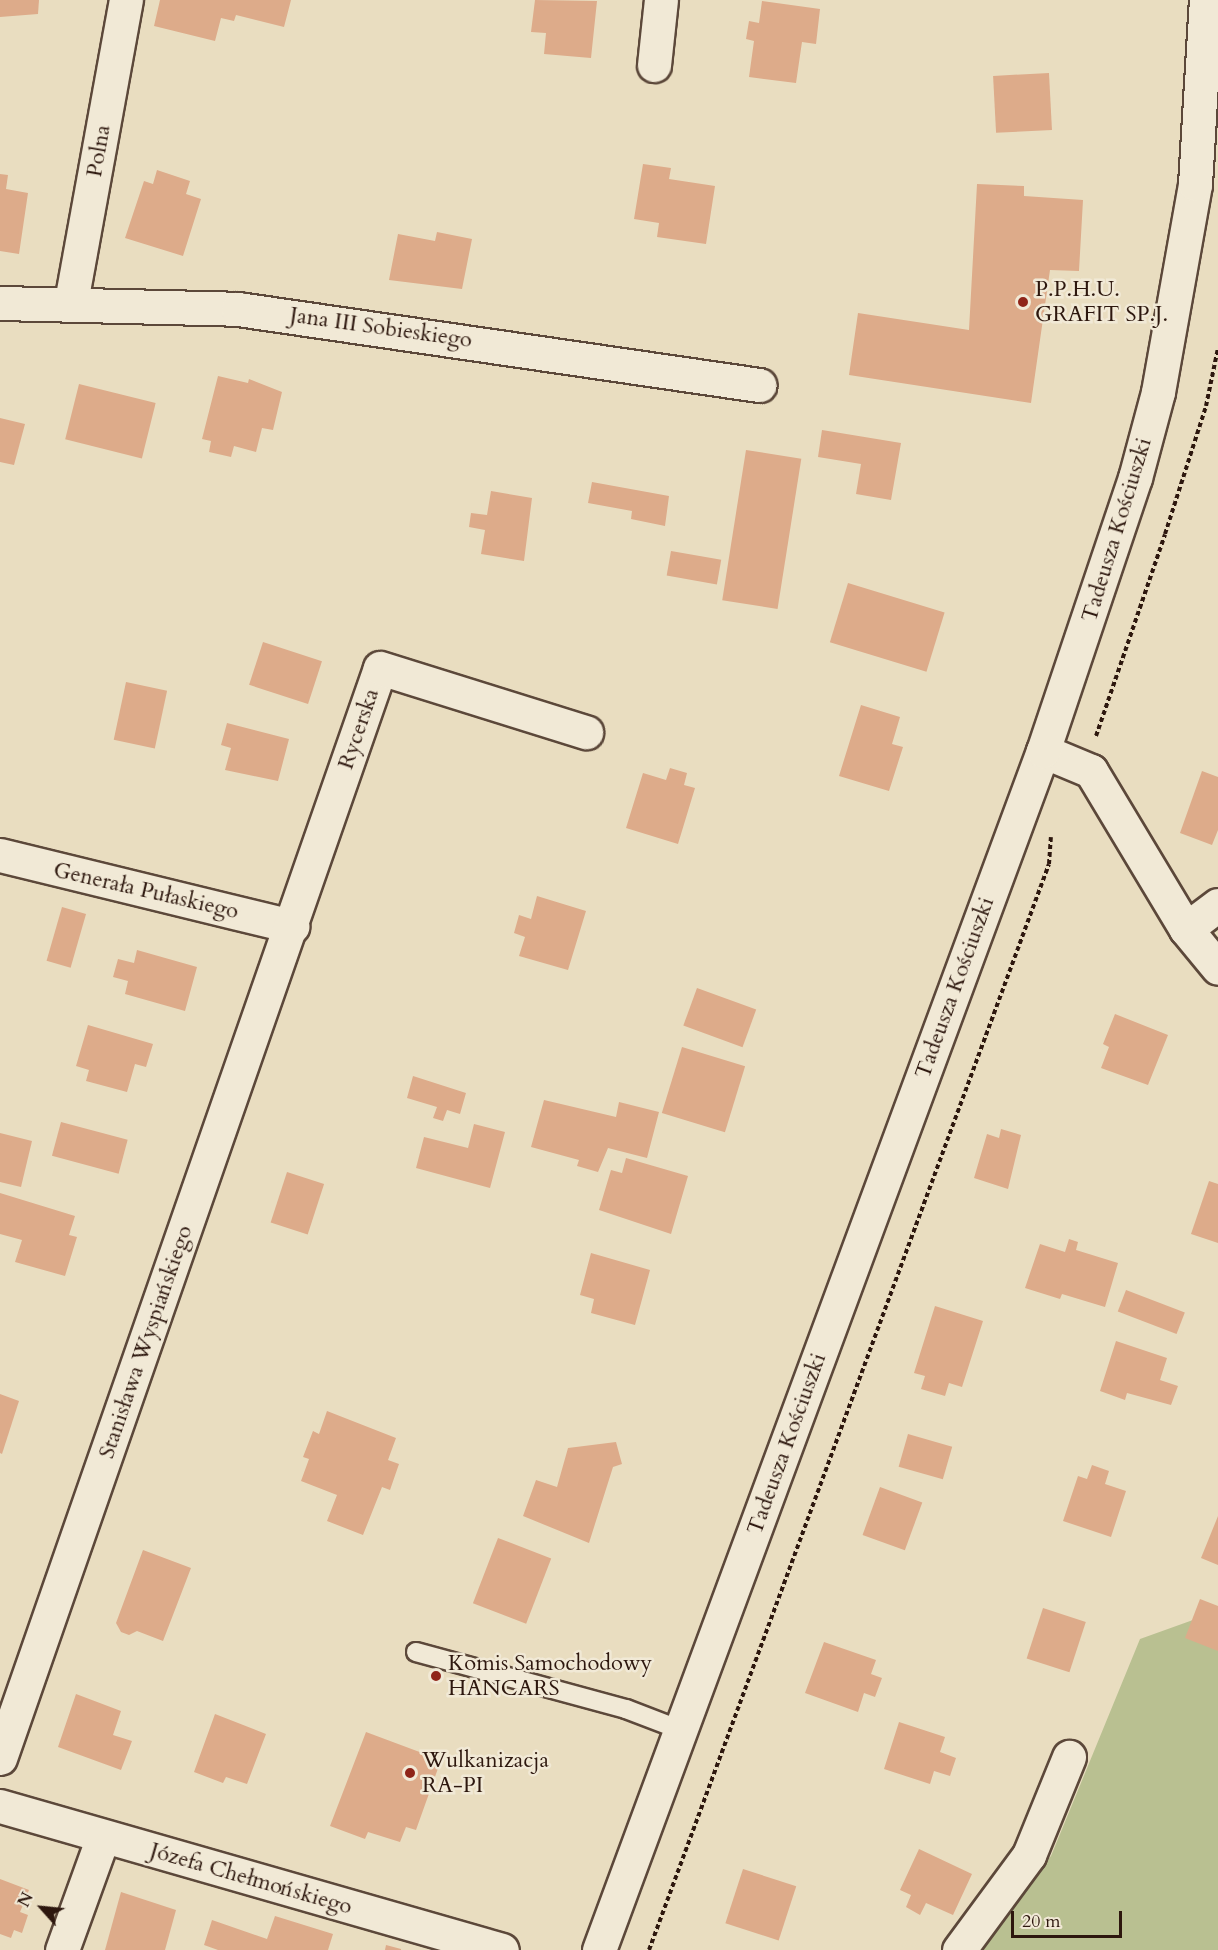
<!DOCTYPE html>
<meta charset="utf-8">
<style>
body{margin:0}
#map{position:relative;width:1218px;height:1950px;overflow:hidden;background:#e9ddc0;font-family:Cardo,serif}
div>[style]{position:absolute}
.green>*{inset:0;background:#b9c091}
.building>*{inset:0;background:#ddab8a;transform-origin:0 0}
.path>*{height:4px;margin-top:-2px;transform-origin:0;background:repeating-linear-gradient(90deg,#2d170e 0 4.5px,transparent 0 7.5px)}
.roads{filter:drop-shadow(2px 0 #5c483a) drop-shadow(-2px 0 #5c483a) drop-shadow(0 2px #5c483a) drop-shadow(0 -2px #5c483a)}
.lane>*{height:18px;margin:-9px;padding:0 9px;transform-origin:9px;border-radius:9px;background:#f1e9d6}
.street>*{height:33px;margin:-16.5px;padding:0 16.5px;transform-origin:16.5px;border-radius:16.5px;background:#f1e9d6}
.secondary>*{height:33px;margin:-16.5px;padding:0 16.5px;transform-origin:16.5px;border-radius:16.5px;background:#f1e9d6}
.dots>*{width:16px;height:16px;translate:-50% -50%;box-sizing:border-box;border:3px solid #f1e9d6;border-radius:50%}
span{translate:-50% -50%;white-space:nowrap;text-align:center;line-height:1.15;-webkit-text-stroke:5px #f1e9d6;paint-order:stroke}
.street-label{font-size:22px;color:#2d170e}
.poi-label{font-size:22px;color:#2d170e}
.left{translate:0 -50%;text-align:left}
.north{position:absolute;left:12px;top:1878px;width:60px;height:60px;-webkit-text-stroke:4px #f1e9d6;paint-order:stroke;rotate:297deg;font-size:16px;font-weight:700;line-height:24px;text-align:center;color:#2d170e}
.north::after{content:'';display:block;margin:auto;width:21px;height:27px;background:#2d170e;clip-path:polygon(50% 0,100% 100%,50% 72%,0 100%)}
.scale{position:absolute;left:1011px;top:1911px;width:111px;height:27px;box-sizing:border-box;border:3px solid #2d170e;border-top:0;padding-left:8px;font-size:18px;line-height:21px;white-space:nowrap;color:#2d170e;-webkit-text-stroke:4px #f1e9d6;paint-order:stroke}
</style>
<div id="map">
<div class="green">
<i style="clip-path:polygon(1218px 1611px,1218px 1950px,966px 1950px,1051px 1856px,1140px 1639px)"></i>
</div>
<div class="building">
<i style="clip-path:polygon(0 0,39px 0,38px 14px,0 17px)"></i>
<i style="clip-path:polygon(160px 0,291px 0,284px 27px,236px 15px,234px 21px,221px 18px,215px 41px,154px 26px)"></i>
<i style="clip-path:polygon(535px 0,597px 1px,591px 58px,544px 54px,546px 33px,531px 32px)"></i>
<i style="clip-path:polygon(762px 1px,820px 9px,816px 44px,802px 42px,796px 83px,749px 77px,754px 41px,746px 39px,749px 21px,759px 23px)"></i>
<i style="left:1049px;top:73px;width:57px;height:56px;rotate:87deg"></i>
<i style="clip-path:polygon(643px 164px,671px 168px,669px 179px,715px 186px,706px 244px,657px 237px,659px 223px,634px 219px)"></i>
<i style="clip-path:polygon(157px 170px,190px 181px,186px 194px,201px 199px,183px 256px,125px 238px,144px 181px,153px 184px)"></i>
<i style="clip-path:polygon(0 174px,8px 175px,6px 189px,28px 193px,19px 254px,0 251px)"></i>
<i style="clip-path:polygon(977px 184px,1024px 186px,1024px 196px,1083px 200px,1079px 271px,1050px 270px,1031px 403px,849px 375px,858px 313px,969px 330px)"></i>
<i style="clip-path:polygon(437px 232px,472px 239px,462px 289px,389px 280px,398px 234px,435px 241px)"></i>
<i style="clip-path:polygon(218px 376px,248px 383px,249px 379px,282px 392px,273px 430px,262px 428px,256px 452px,234px 446px,231px 457px,209px 452px,211px 441px,202px 439px)"></i>
<i style="left:79px;top:384px;width:79px;height:57px;rotate:14deg"></i>
<i style="clip-path:polygon(0 418px,25px 424px,14px 465px,0 462px)"></i>
<i style="clip-path:polygon(822px 430px,901px 443px,891px 500px,856px 494px,861px 464px,818px 457px)"></i>
<i style="left:746px;top:450px;width:56px;height:152px;rotate:9deg"></i>
<i style="clip-path:polygon(592px 482px,669px 496px,665px 526px,631px 519px,632px 511px,588px 503px)"></i>
<i style="clip-path:polygon(491px 491px,532px 498px,524px 561px,481px 554px,485px 530px,469px 527px,471px 513px,487px 515px)"></i>
<i style="left:671px;top:551px;width:51px;height:25px;rotate:10deg"></i>
<i style="left:848px;top:583px;width:101px;height:62px;rotate:17deg"></i>
<i style="left:263px;top:642px;width:62px;height:45px;rotate:18deg"></i>
<i style="left:126px;top:682px;width:42px;height:59px;rotate:12deg"></i>
<i style="clip-path:polygon(861px 705px,900px 717px,892px 744px,903px 747px,889px 791px,839px 776px)"></i>
<i style="clip-path:polygon(227px 723px,289px 739px,278px 781px,225px 770px,231px 748px,221px 745px)"></i>
<i style="clip-path:polygon(670px 768px,687px 773px,684px 785px,695px 788px,678px 844px,626px 828px,643px 773px,666px 780px)"></i>
<i style="clip-path:polygon(1202px 771px,1218px 777px,1218px 830px,1212px 845px,1180px 833px)"></i>
<i style="clip-path:polygon(537px 896px,586px 911px,568px 970px,519px 956px,525px 937px,514px 933px,519px 915px,531px 919px)"></i>
<i style="left:62px;top:907px;width:25px;height:56px;rotate:16deg"></i>
<i style="clip-path:polygon(137px 950px,197px 967px,185px 1011px,125px 994px,128px 981px,113px 977px,118px 959px,134px 963px)"></i>
<i style="left:697px;top:988px;width:63px;height:40px;rotate:20deg"></i>
<i style="clip-path:polygon(1115px 1014px,1168px 1035px,1148px 1085px,1101px 1068px,1109px 1047px,1103px 1044px)"></i>
<i style="clip-path:polygon(88px 1025px,153px 1044px,146px 1067px,135px 1064px,127px 1092px,86px 1081px,89px 1070px,76px 1066px)"></i>
<i style="left:682px;top:1047px;width:66px;height:69px;rotate:17deg"></i>
<i style="clip-path:polygon(413px 1076px,466px 1093px,460px 1114px,447px 1110px,443px 1121px,433px 1118px,437px 1107px,407px 1098px)"></i>
<i style="clip-path:polygon(544px 1100px,616px 1117px,619px 1102px,659px 1112px,647px 1158px,608px 1148px,598px 1172px,577px 1166px,579px 1160px,531px 1147px)"></i>
<i style="left:61px;top:1122px;width:69px;height:35px;rotate:15deg"></i>
<i style="clip-path:polygon(474px 1124px,505px 1132px,490px 1188px,416px 1168px,424px 1137px,468px 1148px)"></i>
<i style="clip-path:polygon(1001px 1129px,1021px 1135px,1008px 1189px,974px 1178px,987px 1134px,999px 1138px)"></i>
<i style="clip-path:polygon(0 1133px,32px 1141px,21px 1187px,0 1182px)"></i>
<i style="clip-path:polygon(626px 1158px,688px 1176px,671px 1234px,599px 1210px,611px 1170px,622px 1173px)"></i>
<i style="left:287px;top:1172px;width:39px;height:53px;rotate:18deg"></i>
<i style="clip-path:polygon(1209px 1181px,1218px 1184px,1218px 1243px,1191px 1234px)"></i>
<i style="clip-path:polygon(0 1193px,75px 1216px,69px 1235px,77px 1237px,65px 1276px,15px 1262px,22px 1240px,0 1234px)"></i>
<i style="clip-path:polygon(1069px 1239px,1078px 1242px,1076px 1250px,1118px 1263px,1105px 1307px,1062px 1294px,1060px 1299px,1025px 1288px,1040px 1244px,1065px 1252px)"></i>
<i style="clip-path:polygon(591px 1253px,650px 1270px,635px 1325px,591px 1313px,594px 1299px,580px 1295px)"></i>
<i style="left:1126px;top:1290px;width:63px;height:23px;rotate:21deg"></i>
<i style="clip-path:polygon(935px 1306px,983px 1321px,962px 1387px,949px 1383px,945px 1396px,921px 1389px,925px 1376px,914px 1373px)"></i>
<i style="clip-path:polygon(1116px 1341px,1167px 1358px,1160px 1380px,1178px 1386px,1171px 1405px,1127px 1393px,1125px 1400px,1100px 1391px)"></i>
<i style="clip-path:polygon(0 1394px,19px 1401px,2px 1454px,0 1453px)"></i>
<i style="clip-path:polygon(327px 1411px,396px 1438px,388px 1460px,399px 1464px,390px 1490px,382px 1487px,363px 1535px,327px 1521px,337px 1495px,301px 1481px,309px 1459px,303px 1457px,313px 1431px,319px 1434px)"></i>
<i style="left:908px;top:1434px;width:46px;height:34px;rotate:16deg"></i>
<i style="clip-path:polygon(616px 1442px,622px 1464px,613px 1467px,589px 1543px,523px 1516px,536px 1480px,557px 1487px,568px 1448px)"></i>
<i style="clip-path:polygon(1092px 1465px,1109px 1471px,1105px 1484px,1126px 1491px,1111px 1537px,1063px 1521px,1078px 1476px,1087px 1479px)"></i>
<i style="left:880px;top:1487px;width:45px;height:51px;rotate:20deg"></i>
<i style="clip-path:polygon(1218px 1516px,1218px 1565px,1201px 1558px)"></i>
<i style="left:498px;top:1538px;width:57px;height:70px;rotate:21deg"></i>
<i style="clip-path:polygon(143px 1550px,191px 1568px,163px 1641px,137px 1631px,129px 1635px,121px 1632px,116px 1623px)"></i>
<i style="clip-path:polygon(1200px 1599px,1218px 1606px,1218px 1651px,1185px 1638px)"></i>
<i style="left:1043px;top:1608px;width:45px;height:53px;rotate:18deg"></i>
<i style="clip-path:polygon(824px 1642px,876px 1660px,871px 1674px,882px 1678px,875px 1697px,864px 1693px,858px 1712px,805px 1693px)"></i>
<i style="clip-path:polygon(76px 1694px,121px 1711px,113px 1735px,132px 1741px,121px 1770px,58px 1747px)"></i>
<i style="clip-path:polygon(215px 1714px,266px 1734px,247px 1784px,226px 1777px,223px 1783px,194px 1772px)"></i>
<i style="clip-path:polygon(899px 1722px,945px 1737px,940px 1752px,956px 1758px,950px 1776px,934px 1771px,930px 1784px,884px 1769px)"></i>
<i style="clip-path:polygon(366px 1732px,441px 1760px,416px 1830px,406px 1827px,400px 1842px,368px 1832px,365px 1839px,330px 1826px)"></i>
<i style="clip-path:polygon(919px 1849px,972px 1874px,953px 1915px,926px 1903px,920px 1915px,906px 1907px,911px 1895px,900px 1890px)"></i>
<i style="left:743px;top:1869px;width:56px;height:57px;rotate:18deg"></i>
<i style="clip-path:polygon(0 1879px,29px 1890px,20px 1912px,28px 1915px,22px 1933px,14px 1930px,11px 1938px,0 1934px)"></i>
<i style="clip-path:polygon(121px 1892px,176px 1910px,165px 1950px,105px 1950px)"></i>
<i style="clip-path:polygon(275px 1916px,333px 1934px,328px 1950px,218px 1950px,204px 1945px,212px 1920px,267px 1939px)"></i>
<i style="clip-path:polygon(386px 1945px,401px 1949px,401px 1950px,385px 1950px)"></i>
</div>
<div class="path">
<i style="left:1096px;top:736px;width:213px;rotate:-71.1deg"></i>
<i style="left:1165px;top:534px;width:134px;rotate:-72.2deg"></i>
<i style="left:1206px;top:406px;width:59px;rotate:-78.3deg"></i>
<i style="left:649px;top:1950px;width:1157px;rotate:-69.78deg"></i>
<i style="left:1049px;top:864px;width:27px;rotate:-86deg"></i>
</div>
<div class="roads">
<div class="lane">
<i style="left:416px;top:1652px;width:218px;rotate:15.2deg"></i>
<i style="left:626px;top:1709px;width:59px;rotate:20.9deg"></i>
</div>
<div class="street">
<i style="left:654px;top:65px;width:65px;rotate:-83.9deg"></i>
<i style="left:71px;top:302px;width:307px;rotate:-79.7deg"></i>
<i style="left:0;top:303px;width:238px;rotate:1.4deg"></i>
<i style="left:238px;top:309px;width:527px;rotate:8.3deg"></i>
<i style="left:1043px;top:751px;width:52px;rotate:22.6deg"></i>
<i style="left:1091px;top:771px;width:184px;rotate:59deg"></i>
<i style="left:1186px;top:929px;width:50px;rotate:50.6deg"></i>
<i style="left:0;top:855px;width:301px;rotate:13.7deg"></i>
<i style="left:1186px;top:929px;width:40px;rotate:-37deg"></i>
<i style="left:0;top:1758px;width:1154px;rotate:-70.78deg"></i>
<i style="left:380px;top:668px;width:216px;rotate:17.3deg"></i>
<i style="left:0;top:1806px;width:522px;rotate:16.01deg"></i>
<i style="left:62px;top:1950px;width:120px;rotate:-70.1deg"></i>
<i style="left:959px;top:1950px;width:118px;rotate:-53.6deg"></i>
<i style="left:1029px;top:1855px;width:106px;rotate:-67.8deg"></i>
</div>
<div class="secondary">
<i style="left:599px;top:1950px;width:1279px;rotate:-69.68deg"></i>
<i style="left:1043px;top:751px;width:288px;rotate:-71.4deg"></i>
<i style="left:1135px;top:478px;width:89px;rotate:-75deg"></i>
<i style="left:1158px;top:392px;width:211px;rotate:-79.9deg"></i>
<i style="left:1195px;top:184px;width:184px;rotate:-86.6deg"></i>
</div>
</div>
<div class="dots">
<i style="left:1023px;top:302px;background:#8f2418"></i>
<i style="left:436px;top:1676px;background:#8f2418"></i>
<i style="left:410px;top:1773px;background:#8f2418"></i>
</div>
<div class="street-label">
<span style="left:99px;top:151px;rotate:-80deg">Polna</span>
<span style="left:381px;top:328px;rotate:8deg">Jana III Sobieskiego</span>
<span style="left:1117px;top:530px;rotate:-73deg">Tadeusza Kościuszki</span>
<span style="left:359px;top:729px;rotate:-71deg">Rycerska</span>
<span style="left:146px;top:891px;rotate:13deg">Generała Pułaskiego</span>
<span style="left:955px;top:988px;rotate:-70deg">Tadeusza Kościuszki</span>
<span style="left:146px;top:1342px;rotate:-71deg">Stanisława Wyspiańskiego</span>
<span style="left:787px;top:1444px;rotate:-70deg">Tadeusza Kościuszki</span>
<span style="left:251px;top:1879px;rotate:16deg">Józefa Chełmońskiego</span>
</div>
<div class="poi-label">
<span class="left" style="left:1035px;top:302px">P.P.H.U.<br>GRAFIT SP.J.</span>
<span class="left" style="left:448px;top:1676px">Komis Samochodowy<br>HANCARS</span>
<span class="left" style="left:422px;top:1773px">Wulkanizacja<br>RA-PI</span>
</div>
<div class="north">N</div>
<div class="scale">20 m</div>
</div>
